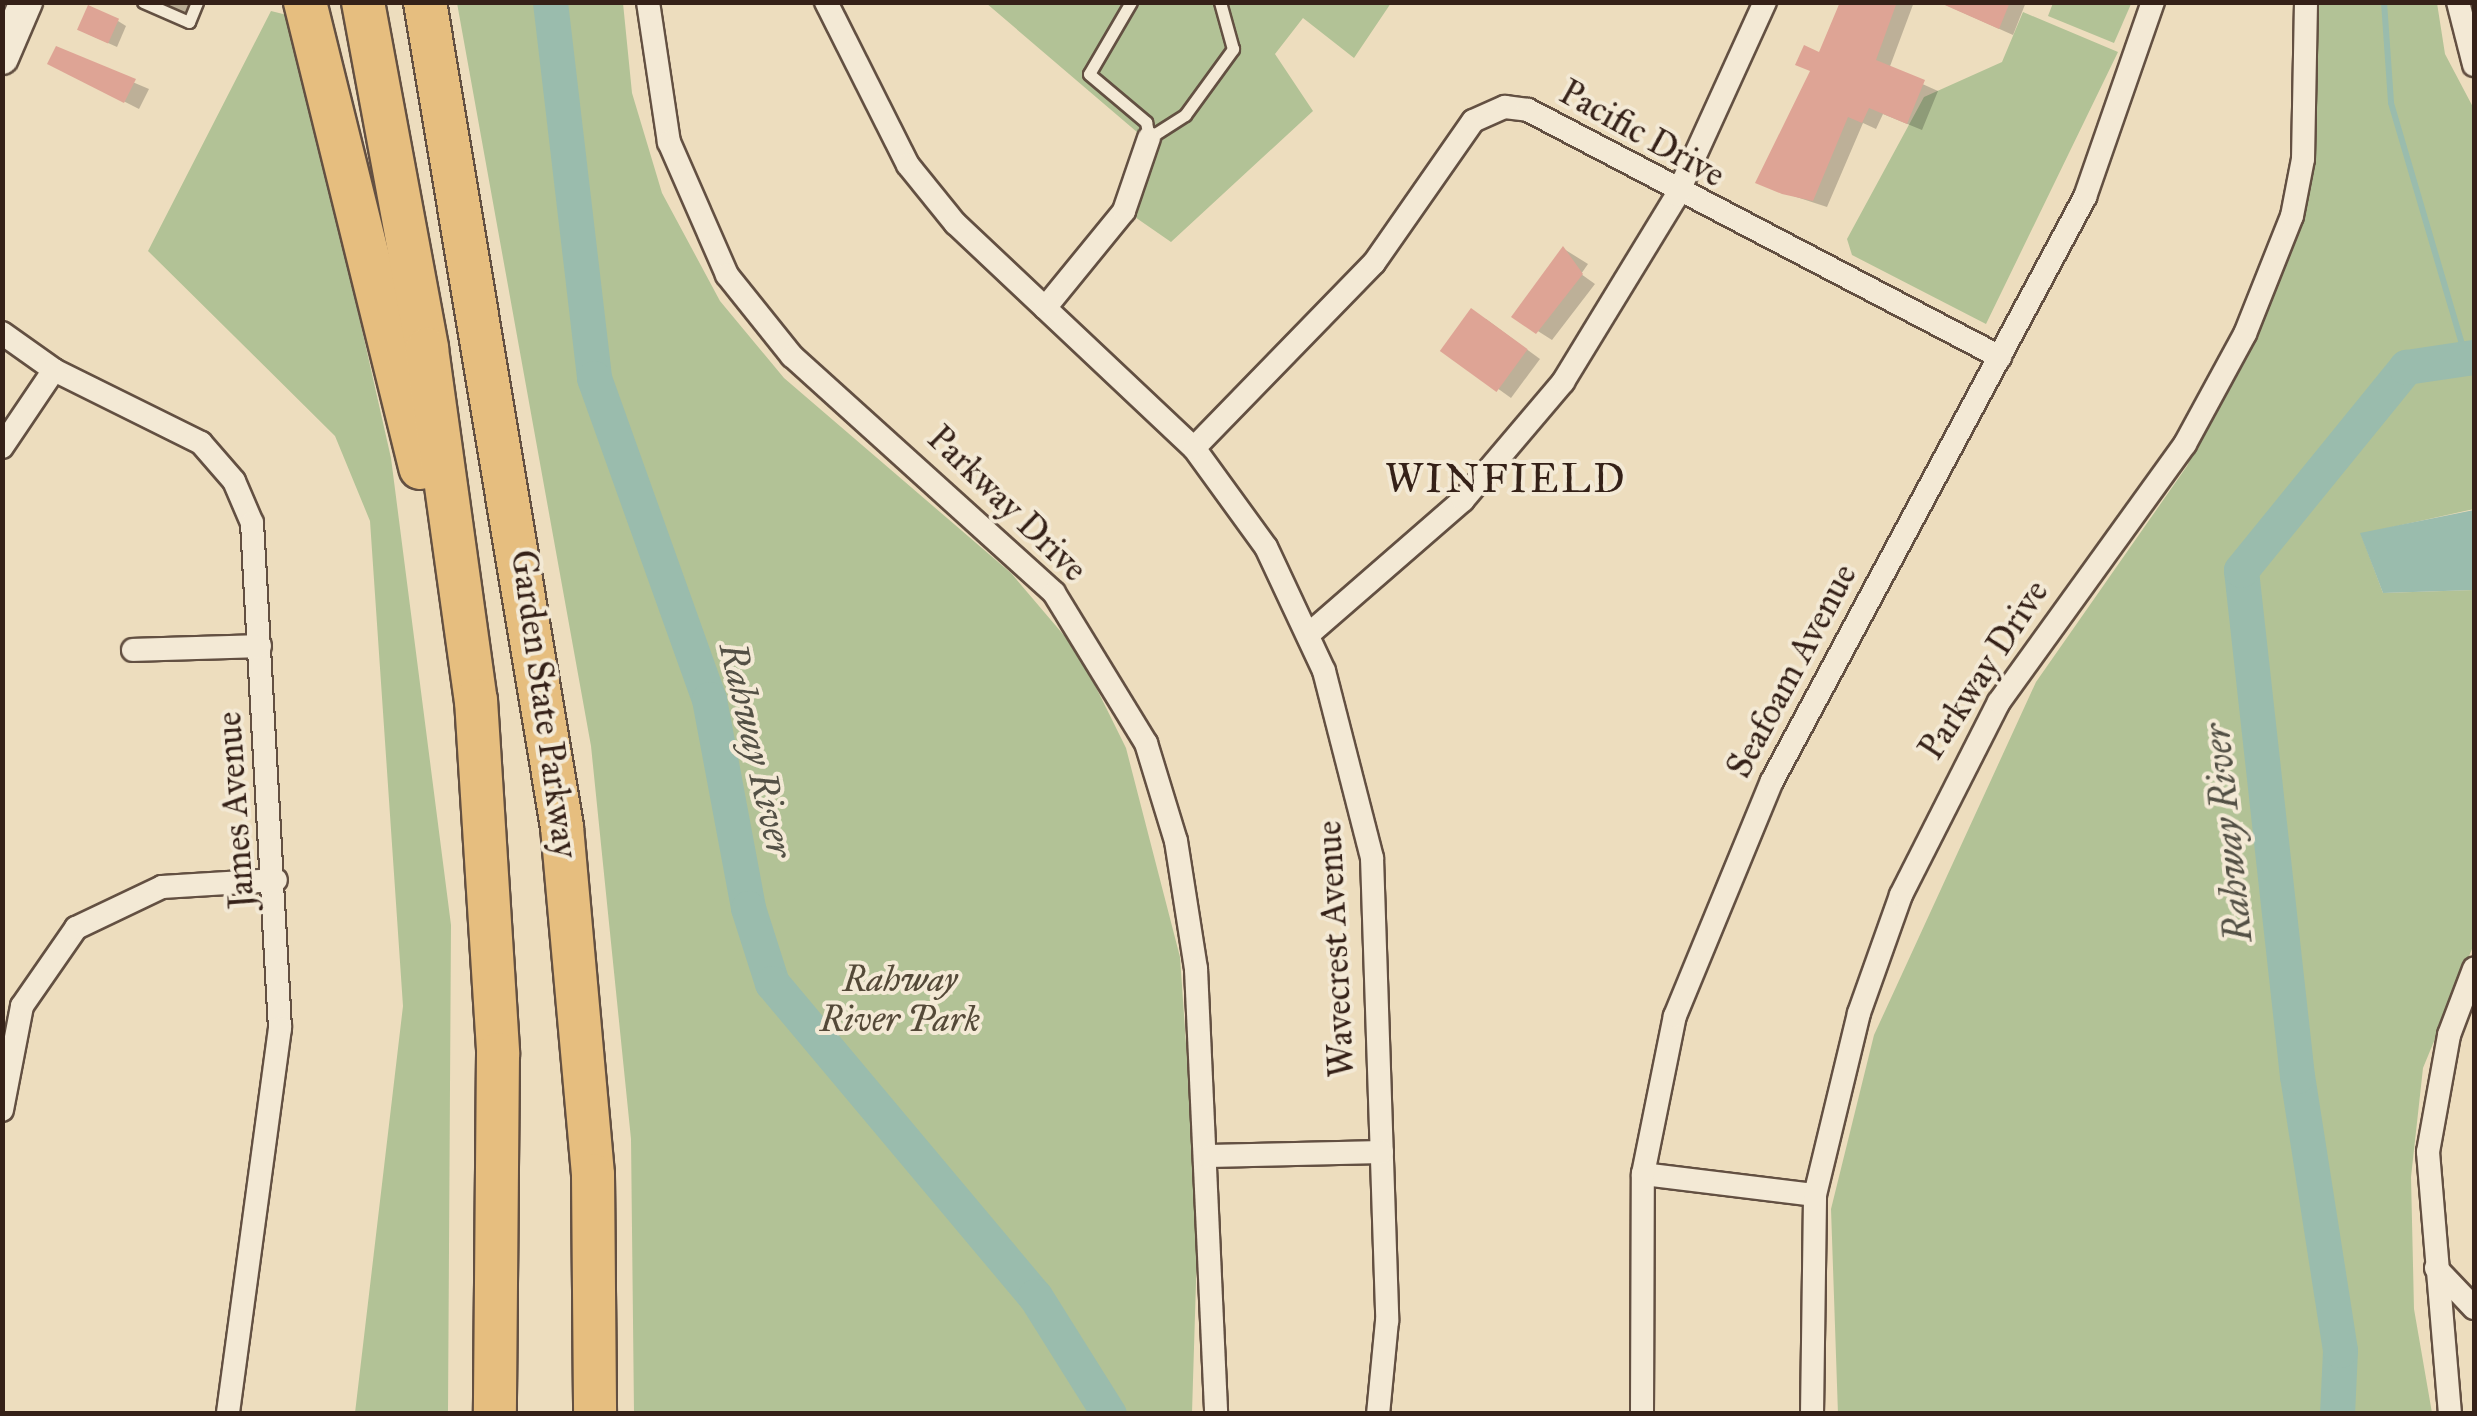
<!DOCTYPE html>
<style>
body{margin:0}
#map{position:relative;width:2477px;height:1416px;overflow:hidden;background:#edddbe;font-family:"IM FELL Great Primer",serif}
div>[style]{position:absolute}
.green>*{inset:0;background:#b2c296}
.water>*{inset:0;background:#9abcad}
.shadow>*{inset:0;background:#0003}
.stream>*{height:6px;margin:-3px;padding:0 3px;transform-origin:3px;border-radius:3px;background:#9abcad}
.river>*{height:35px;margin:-17.5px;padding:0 17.5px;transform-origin:17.5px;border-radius:17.5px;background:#9abcad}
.building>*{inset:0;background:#dea495;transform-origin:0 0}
.roads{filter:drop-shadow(2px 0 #635042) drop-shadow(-2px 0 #635042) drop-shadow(0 2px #635042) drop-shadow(0 -2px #635042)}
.lane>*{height:11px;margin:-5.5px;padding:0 5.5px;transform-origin:5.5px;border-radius:5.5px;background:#f3e9d5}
.street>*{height:22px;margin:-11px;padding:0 11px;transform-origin:11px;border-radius:11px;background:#f3e9d5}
.secondary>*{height:32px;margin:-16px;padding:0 16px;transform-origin:16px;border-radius:16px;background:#f3e9d5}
.highway>*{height:42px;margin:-21px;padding:0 21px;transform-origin:21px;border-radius:21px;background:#e6be7f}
span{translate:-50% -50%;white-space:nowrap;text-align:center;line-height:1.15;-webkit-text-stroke:8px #f3e9d5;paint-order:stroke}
.street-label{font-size:35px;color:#352118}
.park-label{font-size:35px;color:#544938;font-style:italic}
.water-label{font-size:38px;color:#535045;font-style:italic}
.quarter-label{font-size:40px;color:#352118;letter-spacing:2.5px}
.frame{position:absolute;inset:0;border:5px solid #352118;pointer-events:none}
</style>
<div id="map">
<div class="green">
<i style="clip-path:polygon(457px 3px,623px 3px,632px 93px,662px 193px,720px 301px,784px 378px,1011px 573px,1079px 653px,1126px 748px,1180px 957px,1198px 1217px,1192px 1413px,634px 1413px,631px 1139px,591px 746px)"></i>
<i style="clip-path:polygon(986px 3px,1391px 3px,1354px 58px,1303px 18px,1275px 54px,1313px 111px,1171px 242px,1132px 215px,1158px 150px)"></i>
<i style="clip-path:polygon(2053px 3px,2126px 2px,2131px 4px,2114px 43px,2048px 16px)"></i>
<i style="clip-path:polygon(2318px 3px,2437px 3px,2445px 54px,2474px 109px,2474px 509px,2361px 534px,2383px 593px,2474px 590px,2474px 944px,2423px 1068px,2411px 1177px,2414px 1309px,2432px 1413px,1838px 1414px,1831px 1209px,1874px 1035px,2036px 682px,2187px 466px,2284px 266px,2311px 142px)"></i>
<i style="clip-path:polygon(271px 11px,291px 16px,391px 458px,451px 925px,448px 1413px,355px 1413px,403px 1006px,370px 521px,335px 436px,148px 251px)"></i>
<i style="clip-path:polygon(2023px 12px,2118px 52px,1986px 324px,1852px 255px,1847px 239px,1924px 97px,2002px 62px)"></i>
</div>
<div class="water">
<i style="clip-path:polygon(2474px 510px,2474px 590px,2383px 593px,2360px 533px)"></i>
</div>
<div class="shadow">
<i style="clip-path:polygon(162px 2px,204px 2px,192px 18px)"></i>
<i style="clip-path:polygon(1843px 2px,1914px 2px,1889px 69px,1938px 91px,1922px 130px,1883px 114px,1876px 129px,1863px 123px,1827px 207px,1772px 189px)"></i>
<i style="clip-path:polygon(1939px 2px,2026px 2px,2013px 35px)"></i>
<i style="clip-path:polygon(118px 21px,126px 26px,117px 47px,88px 34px)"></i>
<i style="clip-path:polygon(57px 50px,149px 89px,139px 109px,64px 71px)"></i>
<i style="clip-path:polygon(1564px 249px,1588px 264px,1581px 274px,1595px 284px,1552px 340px,1514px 316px)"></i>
<i style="clip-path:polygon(1486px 319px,1540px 359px,1511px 398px,1444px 350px)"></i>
</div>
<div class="stream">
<i style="left:2384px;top:2px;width:101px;rotate:86deg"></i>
<i style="left:2391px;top:103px;width:266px;rotate:73.6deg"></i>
</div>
<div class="river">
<i style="left:550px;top:2px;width:379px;rotate:83.3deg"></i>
<i style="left:594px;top:378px;width:341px;rotate:70.3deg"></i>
<i style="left:709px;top:699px;width:213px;rotate:79.4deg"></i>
<i style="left:748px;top:908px;width:79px;rotate:72.3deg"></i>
<i style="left:772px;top:983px;width:409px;rotate:50deg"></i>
<i style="left:1035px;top:1296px;width:139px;rotate:57.9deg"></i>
<i style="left:2337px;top:1414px;width:64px;rotate:-87.3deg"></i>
<i style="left:2340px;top:1350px;width:277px;rotate:-98.9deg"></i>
<i style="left:2297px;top:1076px;width:509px;rotate:-96.32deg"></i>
<i style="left:2241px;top:570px;width:262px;rotate:-50.9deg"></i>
<i style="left:2406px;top:367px;width:69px;rotate:-8.4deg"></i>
</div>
<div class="building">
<i style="clip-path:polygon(1840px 2px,1897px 2px,1876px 60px,1925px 80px,1907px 124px,1869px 108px,1862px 123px,1848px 117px,1813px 201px,1782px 194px,1755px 183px,1810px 71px,1795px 65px,1804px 45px,1819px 52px)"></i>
<i style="clip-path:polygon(1938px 2px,2010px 2px,1999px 29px)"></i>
<i style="left:88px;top:5px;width:34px;height:27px;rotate:24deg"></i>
<i style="clip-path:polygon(56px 46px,136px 79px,124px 103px,47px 64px)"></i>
<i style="clip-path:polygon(1563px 246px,1583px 274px,1536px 334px,1511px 317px)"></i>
<i style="left:1471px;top:308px;width:70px;height:53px;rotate:36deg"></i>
</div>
<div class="roads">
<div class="lane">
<i style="left:143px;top:2px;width:50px;rotate:23.5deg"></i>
<i style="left:189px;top:22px;width:22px;rotate:-68deg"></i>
<i style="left:1131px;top:2px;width:83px;rotate:120.3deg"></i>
<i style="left:1089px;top:74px;width:75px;rotate:40.1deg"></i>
<i style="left:1146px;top:122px;width:16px;rotate:79deg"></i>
<i style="left:1149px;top:138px;width:43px;rotate:-32.6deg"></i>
<i style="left:1185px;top:115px;width:82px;rotate:-54deg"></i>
<i style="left:1233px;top:49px;width:49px;rotate:-105.5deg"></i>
</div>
<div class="street">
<i style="left:648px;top:2px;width:142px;rotate:81.5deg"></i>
<i style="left:669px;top:142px;width:145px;rotate:66.4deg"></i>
<i style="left:727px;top:275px;width:104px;rotate:51.3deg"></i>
<i style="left:792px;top:356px;width:353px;rotate:42.1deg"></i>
<i style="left:1054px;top:593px;width:176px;rotate:58.5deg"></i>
<i style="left:1146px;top:743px;width:102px;rotate:73deg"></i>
<i style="left:1176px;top:841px;width:130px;rotate:81.1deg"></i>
<i style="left:1196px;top:969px;width:445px;rotate:87.4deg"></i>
<i style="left:826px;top:2px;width:182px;rotate:63.3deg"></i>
<i style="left:908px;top:165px;width:75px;rotate:51deg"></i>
<i style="left:955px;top:223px;width:328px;rotate:43.3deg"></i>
<i style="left:1194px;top:448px;width:122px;rotate:54deg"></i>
<i style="left:1266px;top:547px;width:137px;rotate:64.9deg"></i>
<i style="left:1324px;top:671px;width:193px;rotate:75.6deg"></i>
<i style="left:1372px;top:858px;width:463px;rotate:88.1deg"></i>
<i style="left:1387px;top:1321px;width:93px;rotate:95.5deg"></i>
<i style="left:2458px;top:2px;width:65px;rotate:75.7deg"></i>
<i style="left:1045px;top:308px;width:125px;rotate:-50.8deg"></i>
<i style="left:1124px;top:211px;width:77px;rotate:-71.1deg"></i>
<i style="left:2px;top:333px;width:64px;rotate:35.4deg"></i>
<i style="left:54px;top:370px;width:164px;rotate:26.4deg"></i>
<i style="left:201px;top:443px;width:50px;rotate:49deg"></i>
<i style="left:234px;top:481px;width:46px;rotate:66.8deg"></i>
<i style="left:252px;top:523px;width:506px;rotate:86.83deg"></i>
<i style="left:280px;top:1028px;width:389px;rotate:97.7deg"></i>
<i style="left:2px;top:447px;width:93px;rotate:-56deg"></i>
<i style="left:1194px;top:448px;width:258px;rotate:-45.8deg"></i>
<i style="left:1374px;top:263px;width:173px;rotate:-55.1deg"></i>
<i style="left:1473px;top:121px;width:35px;rotate:-24deg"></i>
<i style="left:1505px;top:107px;width:23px;rotate:7deg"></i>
<i style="left:1528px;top:110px;width:533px;rotate:27.62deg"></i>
<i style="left:1309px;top:634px;width:204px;rotate:-41deg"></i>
<i style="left:1463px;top:500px;width:155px;rotate:-49.7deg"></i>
<i style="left:1563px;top:382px;width:219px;rotate:-58.6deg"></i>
<i style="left:1677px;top:195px;width:212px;rotate:-65.5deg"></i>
<i style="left:133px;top:650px;width:127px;rotate:-1.8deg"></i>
<i style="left:2px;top:1110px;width:106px;rotate:-79.1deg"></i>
<i style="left:22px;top:1006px;width:95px;rotate:-55.3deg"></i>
<i style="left:76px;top:928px;width:95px;rotate:-25.5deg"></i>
<i style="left:162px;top:887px;width:114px;rotate:-3.5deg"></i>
<i style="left:1209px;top:1156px;width:173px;rotate:-1.3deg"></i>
<i style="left:1643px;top:1174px;width:173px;rotate:7deg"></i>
<i style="left:2436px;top:1268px;width:55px;rotate:46.5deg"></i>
<i style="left:1642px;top:1414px;width:240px;rotate:-89.8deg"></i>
<i style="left:1643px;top:1174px;width:161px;rotate:-78.6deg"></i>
<i style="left:1675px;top:1016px;width:254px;rotate:-67.6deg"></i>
<i style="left:1772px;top:781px;width:663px;rotate:-61.81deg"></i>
<i style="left:2085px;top:197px;width:207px;rotate:-70.8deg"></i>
<i style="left:1812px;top:1414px;width:219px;rotate:-89.2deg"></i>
<i style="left:1815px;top:1195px;width:187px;rotate:-76.4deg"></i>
<i style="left:1859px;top:1013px;width:125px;rotate:-70.4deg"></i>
<i style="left:1901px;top:895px;width:216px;rotate:-63.1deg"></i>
<i style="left:1999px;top:702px;width:318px;rotate:-54.2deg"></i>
<i style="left:2185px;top:444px;width:125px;rotate:-61.4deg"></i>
<i style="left:2245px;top:334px;width:127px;rotate:-68.3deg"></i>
<i style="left:2292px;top:216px;width:58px;rotate:-79.1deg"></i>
<i style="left:2303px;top:159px;width:157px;rotate:-88.9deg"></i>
<i style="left:2450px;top:1414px;width:263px;rotate:-94.8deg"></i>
<i style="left:2428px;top:1152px;width:119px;rotate:-79.8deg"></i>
<i style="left:2449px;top:1035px;width:71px;rotate:-69.3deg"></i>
</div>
<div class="secondary">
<i style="left:2px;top:58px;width:61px;rotate:-66.8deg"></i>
</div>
<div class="highway">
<i style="left:305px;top:2px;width:480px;rotate:76.1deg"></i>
<i style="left:363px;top:2px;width:353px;rotate:79.5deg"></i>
<i style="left:427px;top:349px;width:354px;rotate:82.1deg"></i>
<i style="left:476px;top:700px;width:355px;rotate:86.4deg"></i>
<i style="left:498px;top:1054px;width:360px;rotate:90.5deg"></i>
<i style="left:425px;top:2px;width:836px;rotate:80.57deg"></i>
<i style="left:562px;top:827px;width:349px;rotate:84.9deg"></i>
<i style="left:593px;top:1175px;width:239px;rotate:89.5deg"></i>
</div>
</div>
<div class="street-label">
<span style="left:1642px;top:134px;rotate:29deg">Pacific Drive</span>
<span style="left:1007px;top:504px;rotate:44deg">Parkway Drive</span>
<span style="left:1984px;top:670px;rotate:-57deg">Parkway Drive</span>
<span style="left:1792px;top:671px;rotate:-62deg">Seafoam Avenue</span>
<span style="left:544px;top:704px;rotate:82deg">Garden State Parkway</span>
<span style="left:236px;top:810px;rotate:-94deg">James Avenue</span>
<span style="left:1336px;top:949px;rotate:-93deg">Wavecrest Avenue</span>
</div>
<div class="park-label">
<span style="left:900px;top:1000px">Rahway<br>River Park</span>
</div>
<div class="water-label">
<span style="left:756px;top:750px;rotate:77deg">Rahway River</span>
<span style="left:2228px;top:833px;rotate:-96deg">Rahway River</span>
</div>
<div class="quarter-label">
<span style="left:1506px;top:479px">WINFIELD</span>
</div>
<div class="frame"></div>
</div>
